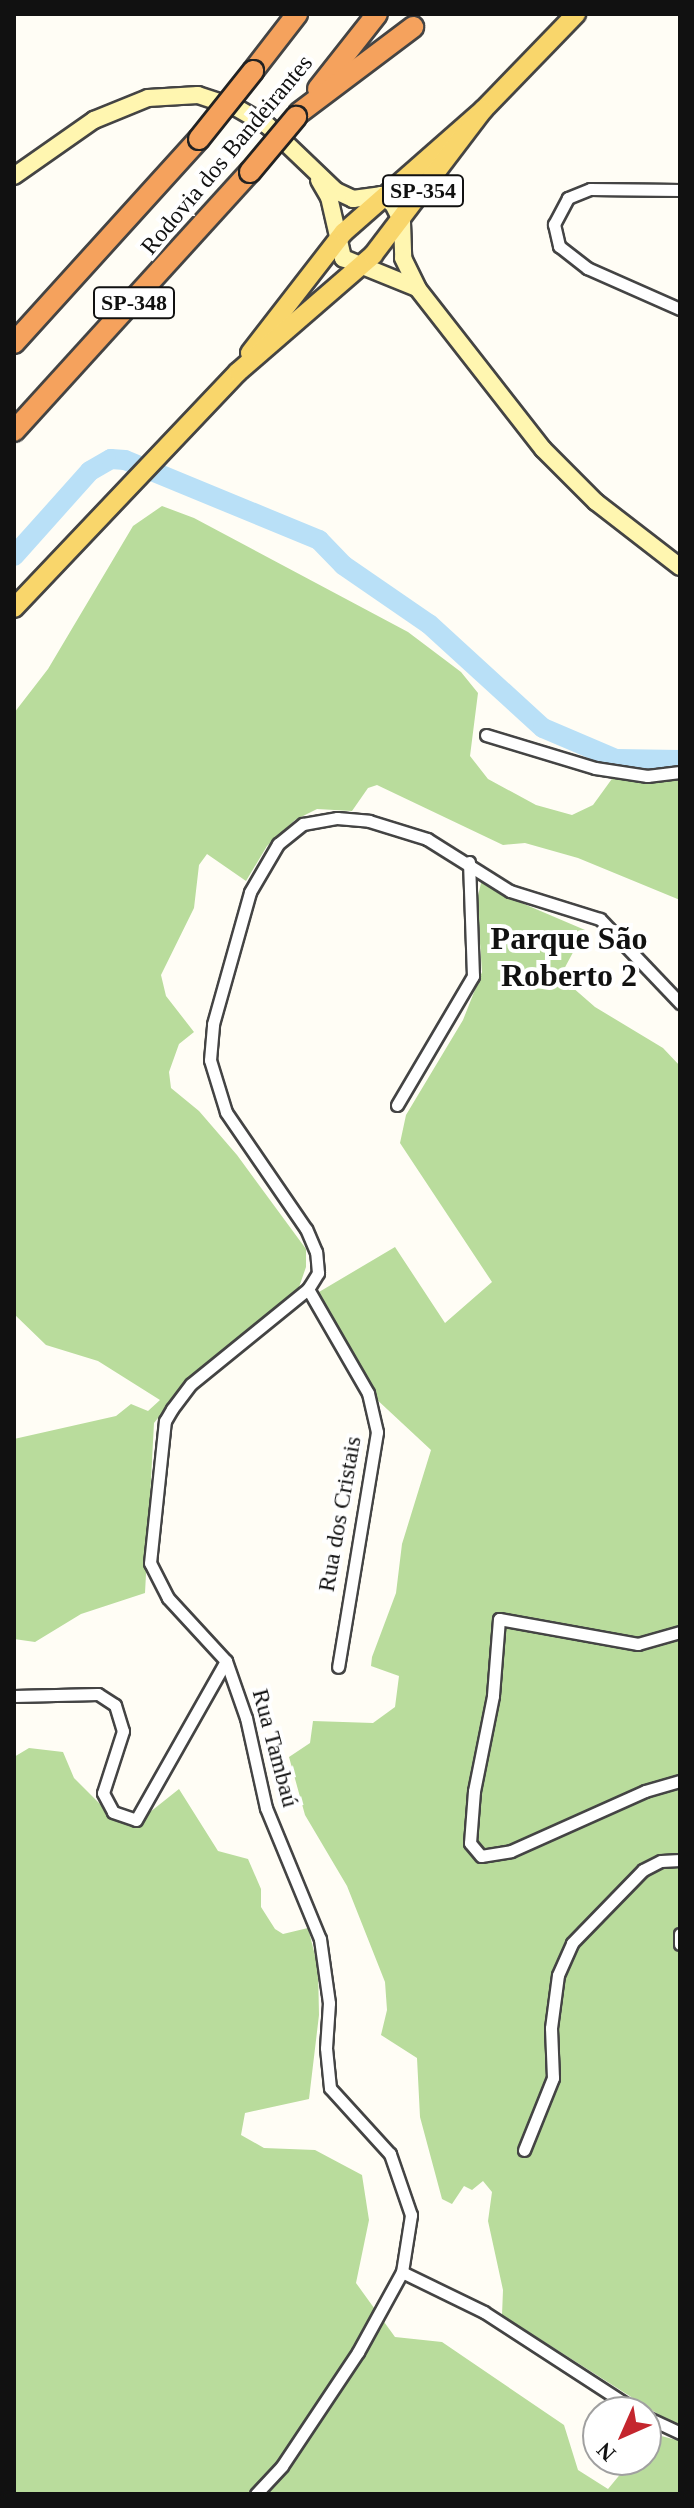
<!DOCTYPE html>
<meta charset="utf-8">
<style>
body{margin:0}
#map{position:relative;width:694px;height:2508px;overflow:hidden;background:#fffdf5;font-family:"Times New Roman",serif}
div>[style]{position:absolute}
.forest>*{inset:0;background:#b9dc9c}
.river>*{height:20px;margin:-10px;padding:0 10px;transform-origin:10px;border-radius:10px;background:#b9e0f7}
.roads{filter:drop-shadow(2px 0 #444) drop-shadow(-2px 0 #444) drop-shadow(0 2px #444) drop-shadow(0 -2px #444)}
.street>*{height:11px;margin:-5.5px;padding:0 5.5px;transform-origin:5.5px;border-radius:5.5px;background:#fff}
.secondary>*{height:16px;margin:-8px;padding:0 8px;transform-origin:8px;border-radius:8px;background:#fff6b0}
.primary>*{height:18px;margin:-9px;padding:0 9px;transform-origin:9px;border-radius:9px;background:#f9d66b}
.highway>*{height:20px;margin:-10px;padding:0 10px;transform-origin:10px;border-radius:10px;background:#f5a25d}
.bridges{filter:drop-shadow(2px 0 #222) drop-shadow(-2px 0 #222) drop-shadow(0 2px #222) drop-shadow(0 -2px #222)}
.highway-bridge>*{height:20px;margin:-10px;padding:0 10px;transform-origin:10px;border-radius:10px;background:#f5a25d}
span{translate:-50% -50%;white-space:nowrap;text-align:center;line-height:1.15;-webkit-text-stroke:8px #fff;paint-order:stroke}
.shield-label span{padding:2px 6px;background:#fff;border:2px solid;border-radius:6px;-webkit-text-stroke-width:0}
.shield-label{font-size:22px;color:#111;font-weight:700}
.street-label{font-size:24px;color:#111}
.district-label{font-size:32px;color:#111;font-weight:700}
.frame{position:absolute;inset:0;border:16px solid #111;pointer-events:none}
.north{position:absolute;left:582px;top:2396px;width:80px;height:80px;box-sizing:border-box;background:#fff;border:2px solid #a0a0a0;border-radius:50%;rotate:225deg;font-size:22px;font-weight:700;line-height:32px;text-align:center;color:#111}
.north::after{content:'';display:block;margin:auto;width:28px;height:36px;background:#c4262e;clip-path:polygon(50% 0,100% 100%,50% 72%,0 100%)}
</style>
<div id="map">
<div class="forest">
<i style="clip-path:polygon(162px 506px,194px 518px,408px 632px,461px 672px,478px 693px,470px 756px,488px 779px,536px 805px,572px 815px,593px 805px,614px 776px,680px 781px,680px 900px,578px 858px,525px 843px,503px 845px,377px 785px,368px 788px,352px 811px,317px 809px,295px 820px,267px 846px,246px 881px,207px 854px,199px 865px,194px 908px,161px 975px,166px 996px,194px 1032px,179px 1044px,169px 1072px,171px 1088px,199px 1111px,237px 1155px,306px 1249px,306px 1267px,297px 1293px,178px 1393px,154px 1423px,145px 1593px,81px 1614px,35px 1642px,14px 1639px,14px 1439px,116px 1416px,131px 1404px,148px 1411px,160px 1400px,98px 1361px,46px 1345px,14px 1314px,14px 713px,48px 669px,133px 526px)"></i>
<i style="clip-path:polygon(482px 879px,510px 898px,585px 930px,563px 971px,564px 980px,595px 1007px,663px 1048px,680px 1066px,680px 2428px,502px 2315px,503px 2290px,488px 2221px,492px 2192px,483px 2181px,472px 2190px,464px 2186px,452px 2204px,442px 2199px,420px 2117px,417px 2058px,381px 2035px,387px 2010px,385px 1982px,347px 1886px,305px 1815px,289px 1757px,310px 1743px,313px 1721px,373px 1723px,395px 1707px,399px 1676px,371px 1666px,372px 1657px,396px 1593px,402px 1544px,431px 1450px,373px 1396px,318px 1300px,319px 1292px,395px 1247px,445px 1323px,492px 1282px,400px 1143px,406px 1115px,463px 1020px,482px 972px,477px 900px)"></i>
<i style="clip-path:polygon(29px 1748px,63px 1752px,74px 1778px,101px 1805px,135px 1824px,179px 1789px,218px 1851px,248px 1859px,261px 1889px,261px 1907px,275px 1929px,283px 1934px,308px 1928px,318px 1967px,319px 2015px,309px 2099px,245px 2113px,241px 2135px,264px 2148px,315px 2150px,362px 2175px,369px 2220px,356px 2283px,395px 2337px,442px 2342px,564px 2425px,578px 2470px,608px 2489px,632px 2460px,646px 2460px,646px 2444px,654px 2434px,680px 2441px,680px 2494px,14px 2494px,14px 1757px)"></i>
</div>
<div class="river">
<i style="left:14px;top:556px;width:114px;rotate:-48.2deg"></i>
<i style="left:90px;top:471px;width:24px;rotate:-30deg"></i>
<i style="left:111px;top:459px;width:14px;rotate:4deg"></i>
<i style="left:125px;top:460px;width:210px;rotate:22.4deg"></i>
<i style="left:319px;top:540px;width:35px;rotate:46deg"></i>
<i style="left:343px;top:565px;width:104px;rotate:34.5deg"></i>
<i style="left:429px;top:624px;width:154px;rotate:42.4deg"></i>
<i style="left:543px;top:728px;width:79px;rotate:23deg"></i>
<i style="left:616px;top:759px;width:64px;rotate:0.9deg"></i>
</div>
<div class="roads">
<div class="street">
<i style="left:680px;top:190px;width:90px;rotate:-179.4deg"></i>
<i style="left:590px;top:189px;width:24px;rotate:158deg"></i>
<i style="left:568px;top:198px;width:30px;rotate:118deg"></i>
<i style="left:554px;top:224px;width:23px;rotate:77deg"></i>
<i style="left:559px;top:246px;width:36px;rotate:38deg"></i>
<i style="left:587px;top:268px;width:102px;rotate:23.8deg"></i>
<i style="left:486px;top:735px;width:114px;rotate:16.8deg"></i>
<i style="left:595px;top:768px;width:53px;rotate:8.7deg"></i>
<i style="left:647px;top:776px;width:33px;rotate:-7deg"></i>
<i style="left:397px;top:1105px;width:150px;rotate:-59.5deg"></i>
<i style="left:473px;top:976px;width:114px;rotate:-92deg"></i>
<i style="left:308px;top:1289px;width:120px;rotate:60deg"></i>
<i style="left:368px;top:1393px;width:40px;rotate:77deg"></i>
<i style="left:377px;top:1432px;width:238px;rotate:99.4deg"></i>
<i style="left:680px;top:1632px;width:44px;rotate:164.1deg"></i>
<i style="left:638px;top:1644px;width:141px;rotate:-169.8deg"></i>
<i style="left:499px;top:1619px;width:77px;rotate:94.5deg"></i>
<i style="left:493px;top:1696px;width:97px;rotate:101.3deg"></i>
<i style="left:474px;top:1791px;width:52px;rotate:94.4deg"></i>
<i style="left:470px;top:1843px;width:17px;rotate:50deg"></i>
<i style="left:481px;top:1856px;width:30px;rotate:-9deg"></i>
<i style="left:511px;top:1851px;width:147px;rotate:-24.1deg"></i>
<i style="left:645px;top:1791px;width:36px;rotate:-16deg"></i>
<i style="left:14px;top:1696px;width:84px;rotate:-1.4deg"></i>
<i style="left:98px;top:1694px;width:20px;rotate:33deg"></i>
<i style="left:115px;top:1705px;width:27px;rotate:73deg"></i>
<i style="left:123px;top:1731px;width:65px;rotate:107.9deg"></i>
<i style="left:103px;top:1793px;width:21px;rotate:62deg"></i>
<i style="left:113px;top:1812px;width:24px;rotate:19deg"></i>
<i style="left:136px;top:1820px;width:183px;rotate:-60.5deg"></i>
<i style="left:680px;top:1934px;width:10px;rotate:90deg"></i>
<i style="left:524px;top:2150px;width:78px;rotate:-68.1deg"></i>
<i style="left:553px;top:2078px;width:50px;rotate:-92.3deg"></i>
<i style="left:551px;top:2028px;width:53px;rotate:-82.5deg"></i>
<i style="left:558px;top:1975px;width:35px;rotate:-66deg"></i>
<i style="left:572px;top:1943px;width:102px;rotate:-45.8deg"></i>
<i style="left:643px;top:1870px;width:20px;rotate:-27deg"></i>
<i style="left:661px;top:1861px;width:19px;rotate:-3deg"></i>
<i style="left:402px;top:2272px;width:91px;rotate:26deg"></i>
<i style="left:484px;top:2312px;width:184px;rotate:33deg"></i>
<i style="left:646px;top:2417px;width:38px;rotate:25deg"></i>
<i style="left:256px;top:2494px;width:38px;rotate:-47deg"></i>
<i style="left:282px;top:2466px;width:137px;rotate:-56.3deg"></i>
<i style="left:358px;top:2352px;width:91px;rotate:-61.2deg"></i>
<i style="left:402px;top:2272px;width:58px;rotate:-81deg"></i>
<i style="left:411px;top:2215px;width:65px;rotate:-109deg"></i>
<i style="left:390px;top:2154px;width:89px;rotate:-132.3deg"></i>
<i style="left:330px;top:2088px;width:40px;rotate:-95.7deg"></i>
<i style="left:326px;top:2048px;width:45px;rotate:-86.2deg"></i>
<i style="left:329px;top:2003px;width:65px;rotate:-98deg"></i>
<i style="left:320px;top:1939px;width:142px;rotate:-112.4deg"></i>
<i style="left:266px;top:1808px;width:92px;rotate:-102.5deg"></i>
<i style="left:246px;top:1718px;width:60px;rotate:-109.3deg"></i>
<i style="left:226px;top:1661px;width:86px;rotate:-132.6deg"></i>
<i style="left:168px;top:1598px;width:39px;rotate:-117deg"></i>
<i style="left:150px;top:1563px;width:143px;rotate:-84deg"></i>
<i style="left:165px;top:1421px;width:14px;rotate:-60deg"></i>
<i style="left:172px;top:1409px;width:31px;rotate:-53deg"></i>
<i style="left:191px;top:1384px;width:151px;rotate:-39.1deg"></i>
<i style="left:308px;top:1289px;width:19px;rotate:-58deg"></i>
<i style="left:318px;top:1273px;width:21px;rotate:-95deg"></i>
<i style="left:316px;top:1252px;width:25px;rotate:-113deg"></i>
<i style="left:306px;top:1229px;width:142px;rotate:-124.4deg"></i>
<i style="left:226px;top:1112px;width:54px;rotate:-107.1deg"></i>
<i style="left:210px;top:1060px;width:36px;rotate:-85deg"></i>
<i style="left:213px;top:1024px;width:137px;rotate:-74.3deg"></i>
<i style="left:250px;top:892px;width:56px;rotate:-59.7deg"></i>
<i style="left:278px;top:844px;width:32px;rotate:-39deg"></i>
<i style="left:303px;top:824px;width:35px;rotate:-10deg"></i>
<i style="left:337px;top:818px;width:32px;rotate:5deg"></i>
<i style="left:369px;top:821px;width:61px;rotate:17.2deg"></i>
<i style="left:427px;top:839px;width:98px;rotate:32.1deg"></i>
<i style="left:510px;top:891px;width:94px;rotate:17.3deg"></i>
<i style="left:600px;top:919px;width:116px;rotate:46.4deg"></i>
</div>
<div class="secondary">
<i style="left:14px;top:176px;width:98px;rotate:-35deg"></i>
<i style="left:94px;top:120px;width:58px;rotate:-22.2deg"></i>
<i style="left:148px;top:98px;width:50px;rotate:-3.4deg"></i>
<i style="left:198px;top:95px;width:41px;rotate:18.4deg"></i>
<i style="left:237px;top:108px;width:36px;rotate:30deg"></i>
<i style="left:268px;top:126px;width:94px;rotate:43.7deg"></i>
<i style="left:336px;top:191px;width:19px;rotate:25deg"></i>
<i style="left:353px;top:199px;width:28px;rotate:-8deg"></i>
<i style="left:381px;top:195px;width:15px;rotate:37deg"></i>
<i style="left:393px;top:204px;width:20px;rotate:63deg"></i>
<i style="left:402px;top:222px;width:36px;rotate:88deg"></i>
<i style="left:403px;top:258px;width:34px;rotate:64deg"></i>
<i style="left:418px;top:289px;width:203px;rotate:52deg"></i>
<i style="left:543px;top:449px;width:75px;rotate:45deg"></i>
<i style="left:596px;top:502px;width:106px;rotate:37.7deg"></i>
<i style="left:319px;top:180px;width:20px;rotate:60deg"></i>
<i style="left:329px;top:197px;width:63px;rotate:77.1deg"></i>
<i style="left:343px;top:258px;width:80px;rotate:22.1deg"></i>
</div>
<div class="primary">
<i style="left:250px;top:353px;width:153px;rotate:-52.2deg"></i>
<i style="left:344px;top:232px;width:185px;rotate:-41.3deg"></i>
<i style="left:483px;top:110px;width:134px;rotate:-45.9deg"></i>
<i style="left:14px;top:608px;width:325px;rotate:-46.5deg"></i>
<i style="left:238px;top:372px;width:179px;rotate:-40.9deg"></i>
<i style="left:373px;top:255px;width:182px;rotate:-52.8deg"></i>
</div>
<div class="highway">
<i style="left:253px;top:71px;width:72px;rotate:-52.3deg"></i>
<i style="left:318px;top:89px;width:95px;rotate:-51.8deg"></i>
<i style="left:299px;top:113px;width:143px;rotate:-37deg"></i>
<i style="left:14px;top:343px;width:275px;rotate:-47.8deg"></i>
<i style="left:14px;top:431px;width:350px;rotate:-47.7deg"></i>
</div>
</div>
<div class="bridges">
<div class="highway-bridge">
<i style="left:199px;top:139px;width:87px;rotate:-51.5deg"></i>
<i style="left:250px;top:172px;width:72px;rotate:-50.1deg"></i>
</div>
</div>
<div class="shield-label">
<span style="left:423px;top:191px">SP-354</span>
<span style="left:134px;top:303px">SP-348</span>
</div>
<div class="street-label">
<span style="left:227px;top:155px;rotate:-50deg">Rodovia dos Bandeirantes</span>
<span style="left:340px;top:1514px;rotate:-80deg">Rua dos Cristais</span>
<span style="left:275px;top:1748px;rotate:75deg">Rua Tambaú</span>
</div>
<div class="district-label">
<span style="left:569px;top:957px">Parque São<br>Roberto 2</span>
</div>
<div class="frame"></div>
<div class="north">N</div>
</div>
